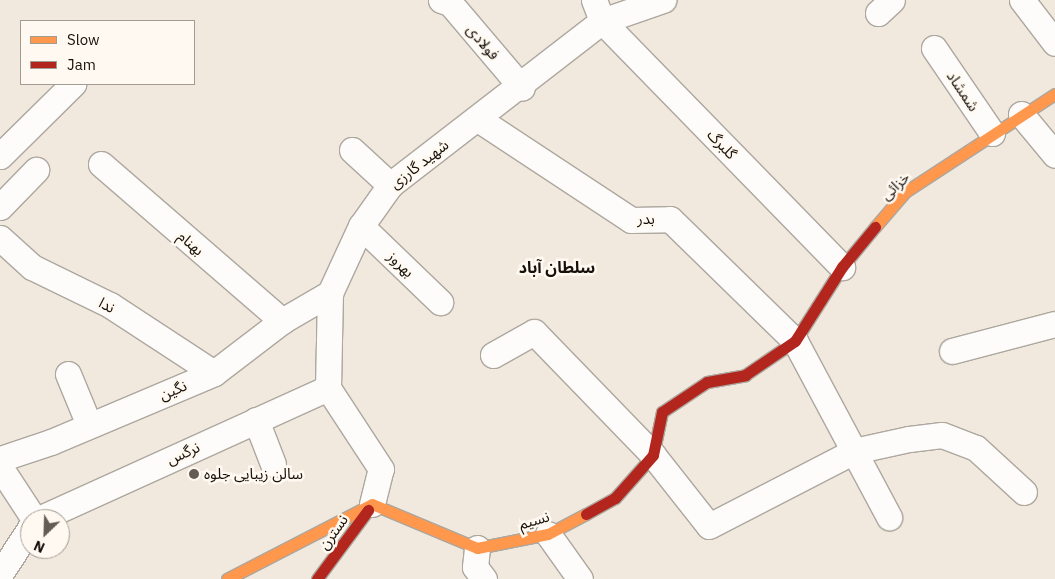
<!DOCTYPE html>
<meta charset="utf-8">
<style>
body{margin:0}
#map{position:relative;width:1055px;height:579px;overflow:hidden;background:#f1e9de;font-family:"IBM Plex Sans","Noto Sans Arabic",sans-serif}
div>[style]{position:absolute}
.roads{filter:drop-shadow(1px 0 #ada79f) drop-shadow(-1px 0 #ada79f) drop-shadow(0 1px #ada79f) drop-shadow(0 -1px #ada79f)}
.street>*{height:25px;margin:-12.5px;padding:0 12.5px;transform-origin:12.5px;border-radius:12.5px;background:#fdfcfa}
.slow>*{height:11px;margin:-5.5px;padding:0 5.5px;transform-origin:5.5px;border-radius:5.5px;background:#ff974d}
.jam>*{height:11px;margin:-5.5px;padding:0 5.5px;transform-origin:5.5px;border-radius:5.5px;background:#b3261e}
.dots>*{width:14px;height:14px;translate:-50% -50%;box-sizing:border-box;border:2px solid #fff9f1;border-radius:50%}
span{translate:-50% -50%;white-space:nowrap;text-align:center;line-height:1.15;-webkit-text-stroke:5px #fff9f1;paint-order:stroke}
.street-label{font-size:15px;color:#151009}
.poi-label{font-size:15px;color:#151009}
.left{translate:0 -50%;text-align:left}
.neighbourhood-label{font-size:16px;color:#151009;font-weight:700}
.legend{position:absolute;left:20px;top:20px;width:175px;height:65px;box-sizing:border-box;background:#fff9f1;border:1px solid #a19c94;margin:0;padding:6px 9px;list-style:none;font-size:15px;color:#151009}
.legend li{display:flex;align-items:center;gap:10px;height:25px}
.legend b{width:25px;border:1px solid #a19c94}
.north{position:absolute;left:20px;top:509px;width:50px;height:50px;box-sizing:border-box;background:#fff9f1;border:1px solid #a19c94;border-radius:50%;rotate:204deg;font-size:14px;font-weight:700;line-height:20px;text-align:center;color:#151009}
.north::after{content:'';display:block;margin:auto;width:18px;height:22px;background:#625c54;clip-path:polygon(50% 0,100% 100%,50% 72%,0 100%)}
</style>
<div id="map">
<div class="roads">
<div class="street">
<i style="left:441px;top:0;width:9px;rotate:18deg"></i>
<i style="left:450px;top:3px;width:111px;rotate:49.7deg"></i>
<i style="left:594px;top:0;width:22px;rotate:69deg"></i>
<i style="left:602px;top:21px;width:344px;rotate:45.7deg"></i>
<i style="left:1022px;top:0;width:54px;rotate:52.5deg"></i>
<i style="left:878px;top:13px;width:19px;rotate:-43deg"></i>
<i style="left:934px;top:48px;width:103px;rotate:55.7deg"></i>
<i style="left:1021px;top:114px;width:53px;rotate:50.3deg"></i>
<i style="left:478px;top:119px;width:183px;rotate:33.4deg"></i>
<i style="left:631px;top:220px;width:39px;rotate:-1deg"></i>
<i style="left:670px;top:219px;width:175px;rotate:44.3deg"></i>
<i style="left:795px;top:341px;width:200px;rotate:61.9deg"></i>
<i style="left:352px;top:150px;width:52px;rotate:42.6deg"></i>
<i style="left:0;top:156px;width:103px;rotate:-44.6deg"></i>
<i style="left:101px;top:164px;width:240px;rotate:40.9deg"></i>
<i style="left:0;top:207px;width:52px;rotate:-45.8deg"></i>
<i style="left:361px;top:226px;width:110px;rotate:43.9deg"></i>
<i style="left:0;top:238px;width:43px;rotate:42.2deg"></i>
<i style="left:32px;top:267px;width:87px;rotate:26deg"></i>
<i style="left:110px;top:305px;width:124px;rotate:33.2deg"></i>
<i style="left:952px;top:351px;width:106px;rotate:-14.7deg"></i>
<i style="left:493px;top:355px;width:47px;rotate:-29.3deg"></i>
<i style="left:534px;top:332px;width:171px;rotate:45.9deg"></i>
<i style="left:653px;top:455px;width:90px;rotate:51.7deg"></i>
<i style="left:709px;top:526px;width:163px;rotate:-27.3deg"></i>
<i style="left:854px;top:451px;width:56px;rotate:-12.3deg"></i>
<i style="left:909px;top:439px;width:33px;rotate:-7deg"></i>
<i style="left:942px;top:435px;width:36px;rotate:21deg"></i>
<i style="left:976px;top:448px;width:65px;rotate:42.5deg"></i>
<i style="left:68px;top:374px;width:55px;rotate:67.6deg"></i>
<i style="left:256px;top:420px;width:47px;rotate:68.9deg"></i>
<i style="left:0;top:459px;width:54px;rotate:-18.4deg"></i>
<i style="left:51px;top:442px;width:177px;rotate:-22.9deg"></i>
<i style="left:214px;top:373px;width:86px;rotate:-37.4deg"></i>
<i style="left:282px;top:321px;width:56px;rotate:-30.3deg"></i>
<i style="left:0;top:467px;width:62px;rotate:56.8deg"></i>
<i style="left:372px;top:504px;width:36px;rotate:-76deg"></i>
<i style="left:381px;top:469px;width:97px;rotate:-123.2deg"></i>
<i style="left:328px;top:388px;width:95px;rotate:-88.8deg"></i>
<i style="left:330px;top:293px;width:74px;rotate:-65.2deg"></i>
<i style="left:361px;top:226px;width:50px;rotate:-54.7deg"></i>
<i style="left:390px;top:185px;width:268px;rotate:-37.7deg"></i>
<i style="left:602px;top:21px;width:65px;rotate:-19deg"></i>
<i style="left:39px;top:519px;width:317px;rotate:-24.4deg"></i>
<i style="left:548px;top:534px;width:55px;rotate:54.6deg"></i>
<i style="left:477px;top:548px;width:19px;rotate:96deg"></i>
<i style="left:475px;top:567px;width:15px;rotate:53deg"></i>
<i style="left:0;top:574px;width:55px;rotate:-56.9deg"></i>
</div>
<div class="slow">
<i style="left:875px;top:227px;width:46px;rotate:-49.4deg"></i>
<i style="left:905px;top:192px;width:179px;rotate:-33.2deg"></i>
<i style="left:227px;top:579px;width:163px;rotate:-27.3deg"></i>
<i style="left:372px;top:504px;width:114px;rotate:22.7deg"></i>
<i style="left:477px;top:548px;width:72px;rotate:-11.2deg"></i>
<i style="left:548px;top:534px;width:43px;rotate:-27.8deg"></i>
</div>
<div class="jam">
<i style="left:586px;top:514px;width:33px;rotate:-29deg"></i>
<i style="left:615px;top:498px;width:57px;rotate:-48.5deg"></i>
<i style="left:653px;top:455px;width:44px;rotate:-78.2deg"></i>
<i style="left:662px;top:412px;width:54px;rotate:-33.7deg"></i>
<i style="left:707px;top:382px;width:39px;rotate:-10deg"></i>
<i style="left:745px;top:375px;width:60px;rotate:-34.2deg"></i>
<i style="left:795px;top:341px;width:88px;rotate:-57.6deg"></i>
<i style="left:842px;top:267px;width:52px;rotate:-50.5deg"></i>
<i style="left:317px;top:579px;width:86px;rotate:-53.5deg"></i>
</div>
</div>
<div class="dots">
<i style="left:194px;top:474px;background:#625c54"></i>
</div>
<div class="street-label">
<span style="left:483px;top:42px;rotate:49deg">فولادی</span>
<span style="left:963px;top:91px;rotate:56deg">شمشاد</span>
<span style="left:722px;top:144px;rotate:46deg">گلبرگ</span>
<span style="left:419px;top:164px;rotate:-38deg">شهید گارزی</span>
<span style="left:895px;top:186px;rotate:-43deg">خزائی</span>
<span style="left:646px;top:219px">بدر</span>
<span style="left:191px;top:243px;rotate:41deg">بهنام</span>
<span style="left:401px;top:264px;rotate:44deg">بهروز</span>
<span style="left:107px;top:305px;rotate:29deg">ندا</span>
<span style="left:173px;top:390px;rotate:-23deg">نگین</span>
<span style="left:183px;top:453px;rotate:-24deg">نرگس</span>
<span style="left:534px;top:520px;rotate:-16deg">نسیم</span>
<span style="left:333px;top:532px;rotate:-54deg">نسترن</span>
</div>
<div class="poi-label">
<span class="left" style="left:204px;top:474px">سالن زیبایی جلوه</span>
</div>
<div class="neighbourhood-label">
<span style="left:557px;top:267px">سلطان آباد</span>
</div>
<ul class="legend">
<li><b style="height:6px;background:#ff974d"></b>Slow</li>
<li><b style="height:6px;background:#b3261e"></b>Jam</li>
</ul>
<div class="north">N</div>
</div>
